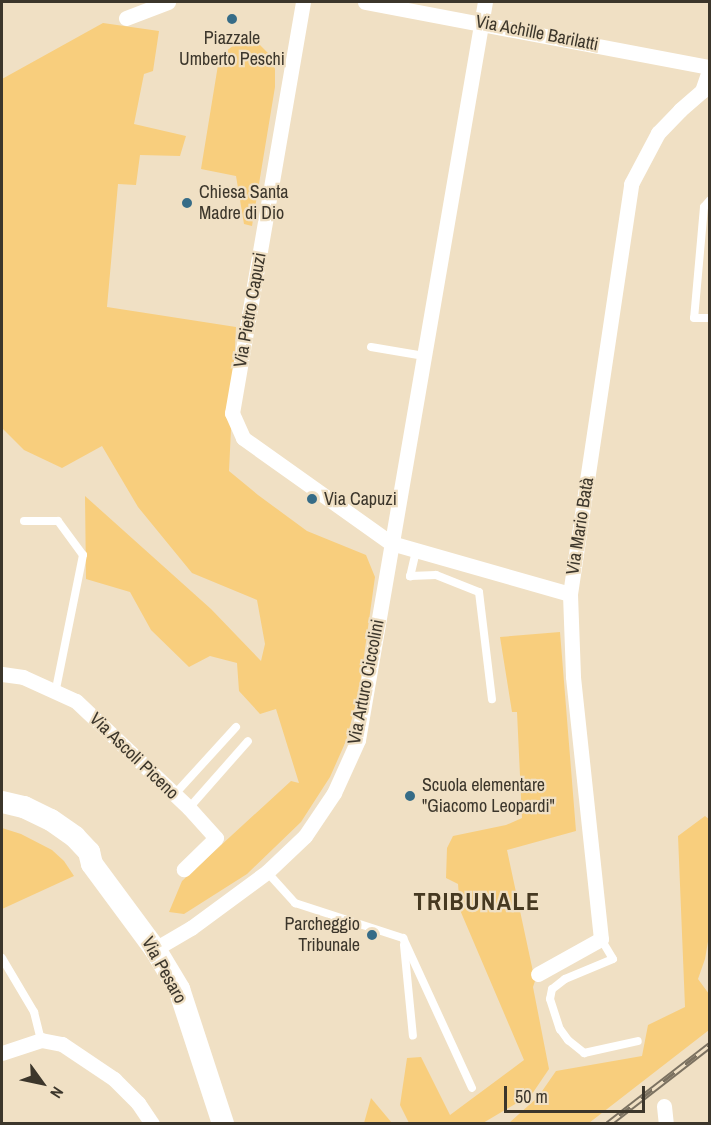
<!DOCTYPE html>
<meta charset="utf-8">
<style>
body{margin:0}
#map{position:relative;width:711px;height:1125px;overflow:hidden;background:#f0e0c4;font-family:"Archivo Narrow",sans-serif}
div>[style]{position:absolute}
.green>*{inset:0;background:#f8ce7d}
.lane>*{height:8px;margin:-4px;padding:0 4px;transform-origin:4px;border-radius:4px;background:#fff}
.street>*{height:15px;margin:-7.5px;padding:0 7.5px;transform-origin:7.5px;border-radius:7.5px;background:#fff}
.secondary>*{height:22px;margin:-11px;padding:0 11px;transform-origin:11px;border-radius:11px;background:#fff}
.rail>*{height:7px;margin-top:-3.5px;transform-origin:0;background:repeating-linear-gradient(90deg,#f0e0c4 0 14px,#7c7261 0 28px);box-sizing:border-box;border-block:2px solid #7c7261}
.dots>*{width:16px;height:16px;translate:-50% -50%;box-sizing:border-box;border:3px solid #f0e0c4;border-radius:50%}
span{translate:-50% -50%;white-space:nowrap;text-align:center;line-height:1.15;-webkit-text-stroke:4.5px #f0e0c4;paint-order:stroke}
.street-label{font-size:18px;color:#3c362b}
.poi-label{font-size:18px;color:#3c362b}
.left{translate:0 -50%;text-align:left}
.right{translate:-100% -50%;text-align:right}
.district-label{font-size:24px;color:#463921;font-weight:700;letter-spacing:1.5px}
.frame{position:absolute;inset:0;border:3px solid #3c362b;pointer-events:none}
.north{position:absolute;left:12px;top:1053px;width:60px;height:60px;-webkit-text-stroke:4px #f0e0c4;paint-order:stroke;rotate:123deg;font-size:16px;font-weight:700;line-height:24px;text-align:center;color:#3c362b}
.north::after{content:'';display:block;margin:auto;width:21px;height:27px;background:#3c362b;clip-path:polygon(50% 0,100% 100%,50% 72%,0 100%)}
.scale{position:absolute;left:504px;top:1086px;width:141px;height:27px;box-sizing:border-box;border:3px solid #3c362b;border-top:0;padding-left:8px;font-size:18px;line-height:21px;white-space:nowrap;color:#3c362b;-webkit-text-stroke:4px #f0e0c4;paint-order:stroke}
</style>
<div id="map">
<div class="green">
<i style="clip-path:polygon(103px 23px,159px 31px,153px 71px,144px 74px,134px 124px,186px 136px,180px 156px,140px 155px,136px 185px,118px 184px,107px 307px,236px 327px,229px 471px,258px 495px,307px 531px,366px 555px,375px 577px,359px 692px,346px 741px,330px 777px,301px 822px,247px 874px,184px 914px,169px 912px,182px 881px,291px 781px,299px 783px,276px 709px,260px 714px,239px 691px,237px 663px,210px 656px,189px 667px,151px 630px,130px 592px,86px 579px,85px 496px,211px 609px,261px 661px,265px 644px,257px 600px,192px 573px,138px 507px,102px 446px,62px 468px,24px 450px,2px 428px,2px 79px)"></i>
<i style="clip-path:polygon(247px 43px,260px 45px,269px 54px,275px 69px,275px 87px,252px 226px,244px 224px,236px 176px,201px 169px,218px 65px,225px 52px,234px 45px)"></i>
<i style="clip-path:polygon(560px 632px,576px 831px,507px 850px,535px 981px,533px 987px,549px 1069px,532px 1094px,483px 1123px,409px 1123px,400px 1105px,407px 1058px,421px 1057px,450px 1115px,524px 1060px,460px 910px,458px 884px,446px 878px,447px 848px,453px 836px,506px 825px,522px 818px,517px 712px,512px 712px,500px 637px)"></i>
<i style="clip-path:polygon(705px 816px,710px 820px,710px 930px,705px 959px,698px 979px,709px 994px,709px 1030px,589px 1123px,509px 1123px,538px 1097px,556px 1071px,642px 1056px,648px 1025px,685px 1007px,678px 836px)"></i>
<i style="clip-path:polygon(2px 828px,21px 834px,52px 850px,64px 861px,74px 876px,2px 909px)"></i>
<i style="clip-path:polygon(371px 1098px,392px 1123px,364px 1123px)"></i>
</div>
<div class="lane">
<i style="left:710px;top:200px;width:9px;rotate:131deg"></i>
<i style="left:704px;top:207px;width:111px;rotate:95.1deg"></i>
<i style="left:694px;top:318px;width:16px"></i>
<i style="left:371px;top:347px;width:54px;rotate:9.6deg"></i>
<i style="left:24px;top:521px;width:34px"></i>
<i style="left:58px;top:521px;width:42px;rotate:53.7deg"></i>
<i style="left:83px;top:555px;width:137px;rotate:101.4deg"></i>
<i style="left:416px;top:551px;width:26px;rotate:103deg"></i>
<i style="left:410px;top:576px;width:26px;rotate:-2deg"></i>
<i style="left:436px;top:575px;width:46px;rotate:21.6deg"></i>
<i style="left:479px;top:592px;width:108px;rotate:83.1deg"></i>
<i style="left:174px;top:795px;width:92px;rotate:-47.6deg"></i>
<i style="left:189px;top:808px;width:89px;rotate:-48.6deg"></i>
<i style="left:267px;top:872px;width:42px;rotate:47.9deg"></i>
<i style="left:295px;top:903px;width:114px;rotate:18deg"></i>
<i style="left:403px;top:938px;width:165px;rotate:65.3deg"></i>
<i style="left:601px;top:939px;width:23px;rotate:59deg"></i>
<i style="left:613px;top:959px;width:52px;rotate:157.4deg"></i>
<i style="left:565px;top:979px;width:16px;rotate:142deg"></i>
<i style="left:552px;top:989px;width:10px;rotate:101deg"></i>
<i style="left:550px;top:999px;width:32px;rotate:72deg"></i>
<i style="left:560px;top:1029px;width:14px;rotate:54deg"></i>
<i style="left:568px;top:1040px;width:21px;rotate:39deg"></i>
<i style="left:584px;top:1053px;width:55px;rotate:-12.5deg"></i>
<i style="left:404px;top:945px;width:91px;rotate:84.4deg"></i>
<i style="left:2px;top:958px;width:63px;rotate:59.3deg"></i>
<i style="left:34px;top:1012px;width:29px;rotate:76deg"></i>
</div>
<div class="street">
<i style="left:303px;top:2px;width:417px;rotate:99.8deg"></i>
<i style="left:232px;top:413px;width:27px;rotate:66deg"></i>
<i style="left:243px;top:438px;width:181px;rotate:35.4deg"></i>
<i style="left:391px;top:543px;width:186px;rotate:15.9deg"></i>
<i style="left:365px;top:2px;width:351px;rotate:10.7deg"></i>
<i style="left:126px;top:18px;width:45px;rotate:-20.9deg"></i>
<i style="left:2px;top:674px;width:21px;rotate:8deg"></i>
<i style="left:23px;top:677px;width:58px;rotate:24.4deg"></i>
<i style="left:76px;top:701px;width:156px;rotate:43.4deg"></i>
<i style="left:189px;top:808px;width:40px;rotate:48deg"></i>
<i style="left:216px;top:838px;width:45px;rotate:135.9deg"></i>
<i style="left:155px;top:949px;width:42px;rotate:-30.3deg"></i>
<i style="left:191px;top:928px;width:94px;rotate:-36.4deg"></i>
<i style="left:267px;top:872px;width:52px;rotate:-43.5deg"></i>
<i style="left:305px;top:836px;width:52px;rotate:-56deg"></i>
<i style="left:334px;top:793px;width:58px;rotate:-65.6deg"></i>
<i style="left:358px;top:740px;width:749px;rotate:-80.24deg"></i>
<i style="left:538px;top:974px;width:72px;rotate:-29.1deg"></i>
<i style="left:601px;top:939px;width:264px;rotate:-96.1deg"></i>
<i style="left:573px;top:676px;width:82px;rotate:-92.1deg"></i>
<i style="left:570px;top:594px;width:415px;rotate:-81.5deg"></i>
<i style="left:631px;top:184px;width:58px;rotate:-62.1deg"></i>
<i style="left:658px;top:133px;width:32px;rotate:-46deg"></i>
<i style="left:680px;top:110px;width:29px;rotate:-41deg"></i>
<i style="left:702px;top:91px;width:24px;rotate:-71deg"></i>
<i style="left:2px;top:1053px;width:41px;rotate:-18.4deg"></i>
<i style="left:41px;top:1040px;width:21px;rotate:11deg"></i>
<i style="left:62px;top:1044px;width:63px;rotate:33.9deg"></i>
<i style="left:114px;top:1079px;width:34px;rotate:45deg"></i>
<i style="left:138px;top:1103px;width:25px;rotate:56deg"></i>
<i style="left:664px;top:1106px;width:18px;rotate:84deg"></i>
</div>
<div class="secondary">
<i style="left:2px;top:802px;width:23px;rotate:13deg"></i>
<i style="left:24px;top:807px;width:30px;rotate:26deg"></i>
<i style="left:51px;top:820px;width:29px;rotate:35deg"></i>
<i style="left:75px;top:837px;width:21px;rotate:47deg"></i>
<i style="left:89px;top:852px;width:12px;rotate:76deg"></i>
<i style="left:92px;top:864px;width:106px;rotate:53.5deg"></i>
<i style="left:155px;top:949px;width:47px;rotate:59deg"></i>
<i style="left:179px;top:989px;width:142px;rotate:71.9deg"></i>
</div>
<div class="rail">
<i style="left:608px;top:1124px;width:129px;rotate:-37.8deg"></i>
</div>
<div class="dots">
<i style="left:232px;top:19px;background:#366c87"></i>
<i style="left:187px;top:203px;background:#366c87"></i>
<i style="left:312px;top:499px;background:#366c87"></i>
<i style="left:410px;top:796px;background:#366c87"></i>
<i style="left:372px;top:935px;background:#366c87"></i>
</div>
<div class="street-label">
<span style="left:537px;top:33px;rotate:11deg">Via Achille Barilatti</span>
<span style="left:250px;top:310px;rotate:-80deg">Via Pietro Capuzi</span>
<span style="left:580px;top:526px;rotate:-81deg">Via Mario Batà</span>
<span style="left:366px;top:682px;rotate:-79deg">Via Arturo Ciccolini</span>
<span style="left:134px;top:756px;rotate:44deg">Via Ascoli Piceno</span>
<span style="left:164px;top:970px;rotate:61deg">Via Pesaro</span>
</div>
<div class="poi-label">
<span style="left:232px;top:49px">Piazzale<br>Umberto Peschi</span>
<span class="left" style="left:199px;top:203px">Chiesa Santa<br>Madre di Dio</span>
<span class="left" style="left:324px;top:499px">Via Capuzi</span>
<span class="left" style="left:422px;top:796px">Scuola elementare<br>"Giacomo Leopardi"</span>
<span class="right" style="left:360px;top:935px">Parcheggio<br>Tribunale</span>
</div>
<div class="district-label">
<span style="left:477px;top:902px">TRIBUNALE</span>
</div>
<div class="frame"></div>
<div class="north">N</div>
<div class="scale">50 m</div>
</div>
